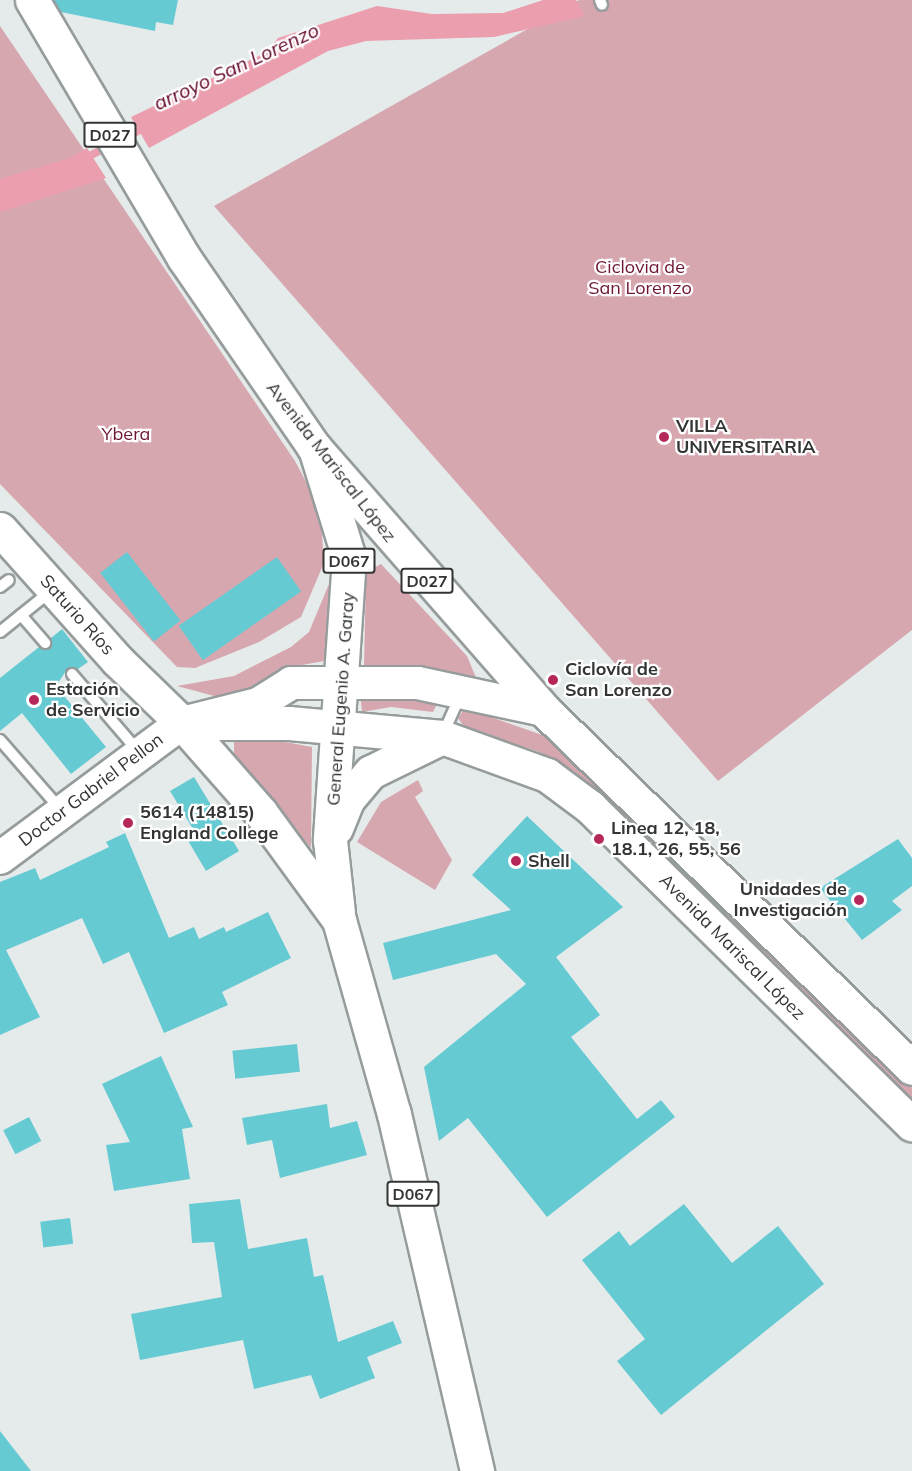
<!DOCTYPE html>
<meta charset="utf-8">
<style>
body{margin:0}
#map{position:relative;width:912px;height:1471px;overflow:hidden;background:#e5ebeb;font-family:Mulish,sans-serif}
div>[style]{position:absolute}
.green>*{inset:0;background:#d7a7b0}
.water>*{inset:0;background:#eb9eae}
.stream>*{height:8px;margin:-4px;padding:0 4px;transform-origin:4px;border-radius:4px;background:#eb9eae}
.building>*{inset:0;background:#66cad3;transform-origin:0 0}
.roads{filter:drop-shadow(2px 0 #969c9c) drop-shadow(-2px 0 #969c9c) drop-shadow(0 2px #969c9c) drop-shadow(0 -2px #969c9c)}
.lane>*{height:10px;margin:-5px;padding:0 5px;transform-origin:5px;border-radius:5px;background:#fff}
.secondary>*{height:32px;margin:-16px;padding:0 16px;transform-origin:16px;border-radius:16px;background:#fff}
.primary>*{height:33px;margin:-16.5px;padding:0 16.5px;transform-origin:16.5px;border-radius:16.5px;background:#fff}
.highway>*{height:33px;margin:-16.5px;padding:0 16.5px;transform-origin:16.5px;border-radius:16.5px;background:#fff}
.dots>*{width:16px;height:16px;translate:-50% -50%;box-sizing:border-box;border:3px solid #fff;border-radius:50%}
span{translate:-50% -50%;white-space:nowrap;text-align:center;line-height:1.15;-webkit-text-stroke:4.5px #fff;paint-order:stroke}
.shield-label span{padding:2px 4px;background:#fff;border:2px solid;border-radius:4px;-webkit-text-stroke-width:0}
.shield-label{font-size:16px;color:#333535;font-weight:700}
.park-label{font-size:18px;color:#6e1534}
.poi-label{font-size:18px;color:#333535;font-weight:700}
.left{translate:0 -50%;text-align:left}
.right{translate:-100% -50%;text-align:right}
.street-label{font-size:18px;color:#333535}
.water-label{font-size:20px;color:#62062a;font-style:italic}
</style>
<div id="map">
<div class="green">
<i style="clip-path:polygon(579px 0,912px 0,912px 630px,718px 781px,214px 206px)"></i>
<i style="clip-path:polygon(0 26px,295px 461px,320px 508px,324px 563px,301px 617px,259px 642px,195px 668px,177px 667px,0 484px)"></i>
<i style="clip-path:polygon(381px 564px,467px 656px,477px 680px,364px 668px,366px 572px)"></i>
<i style="clip-path:polygon(331px 579px,324px 661px,280px 669px,229px 700px,177px 686px,234px 676px,291px 647px,309px 632px)"></i>
<i style="clip-path:polygon(360px 692px,436px 701px,437px 704px,433px 712px,391px 707px,362px 712px)"></i>
<i style="clip-path:polygon(465px 708px,545px 736px,574px 759px,897px 1073px,912px 1088px,912px 1104px,567px 768px,537px 751px,465px 728px,458px 718px)"></i>
<i style="clip-path:polygon(253px 736px,312px 747px,311px 848px,234px 757px,234px 741px)"></i>
<i style="clip-path:polygon(418px 780px,423px 791px,415px 797px,452px 860px,435px 890px,357px 842px,381px 802px)"></i>
</div>
<div class="water">
<i style="clip-path:polygon(543px 0,576px 0,585px 16px,494px 37px,366px 41px,328px 51px,149px 148px,131px 117px,267px 52px,278px 38px,377px 6px,432px 14px,503px 13px)"></i>
<i style="clip-path:polygon(87px 148px,106px 178px,0 212px,0 179px,70px 158px)"></i>
</div>
<div class="stream">
<i style="left:122px;top:139px;width:29px;rotate:-27deg"></i>
<i style="left:82px;top:160px;width:32px;rotate:-28deg"></i>
</div>
<div class="building">
<i style="clip-path:polygon(54px 0,178px 0,173px 25px,156px 22px,155px 31px,61px 12px)"></i>
<i style="left:127px;top:552px;width:87px;height:34px;rotate:52deg"></i>
<i style="left:277px;top:557px;width:42px;height:120px;rotate:55deg"></i>
<i style="clip-path:polygon(62px 629px,88px 662px,78px 669px,68px 668px,56px 686px,106px 747px,71px 774px,22px 713px,0 731px,0 678px,39px 647px,49px 649px,51px 638px)"></i>
<i style="clip-path:polygon(194px 777px,239px 851px,206px 871px,184px 834px,193px 829px,170px 791px)"></i>
<i style="clip-path:polygon(527px 816px,623px 907px,556px 957px,600px 1015px,571px 1037px,637px 1119px,661px 1100px,675px 1117px,547px 1217px,468px 1118px,439px 1141px,424px 1067px,526px 984px,496px 954px,393px 980px,383px 943px,511px 910px,472px 875px)"></i>
<i style="clip-path:polygon(125px 833px,169px 938px,194px 927px,199px 939px,224px 927px,226px 932px,268px 912px,291px 958px,222px 992px,228px 1005px,164px 1033px,129px 952px,103px 964px,82px 918px,6px 950px,40px 1017px,0 1035px,0 882px,35px 868px,40px 880px,109px 847px,106px 842px)"></i>
<i style="clip-path:polygon(898px 839px,912px 858px,912px 886px,892px 901px,902px 910px,862px 940px,820px 888px)"></i>
<i style="left:297px;top:1044px;width:28px;height:65px;rotate:84deg"></i>
<i style="clip-path:polygon(161px 1056px,193px 1127px,182px 1129px,190px 1179px,114px 1191px,106px 1145px,130px 1142px,102px 1084px)"></i>
<i style="clip-path:polygon(327px 1104px,330px 1128px,357px 1121px,367px 1155px,280px 1178px,272px 1140px,247px 1145px,242px 1118px)"></i>
<i style="left:29px;top:1117px;width:27px;height:29px;rotate:63deg"></i>
<i style="clip-path:polygon(240px 1199px,248px 1249px,307px 1238px,314px 1277px,323px 1275px,338px 1342px,393px 1321px,402px 1343px,367px 1357px,375px 1378px,320px 1399px,311px 1375px,254px 1389px,243px 1340px,140px 1360px,131px 1314px,222px 1297px,214px 1242px,192px 1243px,189px 1204px)"></i>
<i style="clip-path:polygon(684px 1204px,732px 1263px,778px 1226px,824px 1284px,661px 1415px,617px 1361px,645px 1339px,582px 1260px,619px 1231px,630px 1246px)"></i>
<i style="left:70px;top:1218px;width:26px;height:30px;rotate:83deg"></i>
<i style="clip-path:polygon(0 1431px,31px 1471px,0 1471px)"></i>
</div>
<div class="roads">
<div class="lane">
<i style="left:600px;top:0;width:5px;rotate:68deg"></i>
<i style="left:0;top:587px;width:11px;rotate:-38deg"></i>
<i style="left:21px;top:615px;width:37px;rotate:49deg"></i>
<i style="left:0;top:632px;width:65px;rotate:-38.8deg"></i>
<i style="left:72px;top:674px;width:101px;rotate:49.4deg"></i>
<i style="left:443px;top:734px;width:42px;rotate:-65.9deg"></i>
<i style="left:0;top:740px;width:93px;rotate:48.9deg"></i>
</div>
<div class="secondary">
<i style="left:0;top:858px;width:227px;rotate:-36.6deg"></i>
<i style="left:182px;top:723px;width:78px;rotate:-14deg"></i>
<i style="left:258px;top:704px;width:39px;rotate:-32deg"></i>
<i style="left:291px;top:683px;width:127px"></i>
<i style="left:418px;top:683px;width:129px;rotate:12.1deg"></i>
</div>
<div class="primary">
<i style="left:315px;top:448px;width:115px;rotate:72.8deg"></i>
<i style="left:349px;top:558px;width:283px;rotate:93.9deg"></i>
<i style="left:330px;top:840px;width:72px;rotate:83.7deg"></i>
<i style="left:182px;top:723px;width:120px;rotate:48.7deg"></i>
<i style="left:261px;top:813px;width:132px;rotate:53.9deg"></i>
<i style="left:339px;top:920px;width:202px;rotate:74.2deg"></i>
<i style="left:394px;top:1114px;width:367px;rotate:76.9deg"></i>
<i style="left:336px;top:828px;width:31px;rotate:-68deg"></i>
<i style="left:348px;top:799px;width:35px;rotate:-50deg"></i>
<i style="left:371px;top:772px;width:79px;rotate:-26.2deg"></i>
</div>
<div class="highway">
<i style="left:32px;top:0;width:299px;rotate:59.5deg"></i>
<i style="left:184px;top:258px;width:229px;rotate:55.5deg"></i>
<i style="left:314px;top:447px;width:349px;rotate:48.8deg"></i>
<i style="left:544px;top:710px;width:513px;rotate:44.21deg"></i>
<i style="left:0;top:529px;width:176px;rotate:48.2deg"></i>
<i style="left:117px;top:660px;width:91px;rotate:44.1deg"></i>
<i style="left:182px;top:723px;width:107px"></i>
<i style="left:289px;top:723px;width:154px;rotate:5.2deg"></i>
<i style="left:442px;top:737px;width:112px;rotate:19.9deg"></i>
<i style="left:547px;top:775px;width:54px;rotate:36.7deg"></i>
<i style="left:590px;top:807px;width:452px;rotate:44.6deg"></i>
</div>
</div>
<div class="dots">
<i style="left:664px;top:437px;background:#b6285a"></i>
<i style="left:553px;top:680px;background:#b6285a"></i>
<i style="left:34px;top:700px;background:#b6285a"></i>
<i style="left:128px;top:823px;background:#b6285a"></i>
<i style="left:599px;top:839px;background:#b6285a"></i>
<i style="left:516px;top:861px;background:#b6285a"></i>
<i style="left:859px;top:900px;background:#b6285a"></i>
</div>
<div class="shield-label">
<span style="left:110px;top:135px">D027</span>
<span style="left:349px;top:561px">D067</span>
<span style="left:427px;top:581px">D027</span>
<span style="left:413px;top:1194px">D067</span>
</div>
<div class="park-label">
<span style="left:640px;top:278px">Ciclovia de<br>San Lorenzo</span>
<span style="left:126px;top:434px">Ybera</span>
</div>
<div class="poi-label">
<span class="left" style="left:676px;top:437px">VILLA<br>UNIVERSITARIA</span>
<span class="left" style="left:565px;top:680px">Ciclovía de<br>San Lorenzo</span>
<span class="left" style="left:46px;top:700px">Estación<br>de Servicio</span>
<span class="left" style="left:140px;top:823px">5614 (14815)<br>England College</span>
<span class="left" style="left:611px;top:839px">Linea 12, 18,<br>18.1, 26, 55, 56</span>
<span class="left" style="left:528px;top:861px">Shell</span>
<span class="right" style="left:847px;top:900px">Unidades de<br>Investigación</span>
</div>
<div class="street-label">
<span style="left:331px;top:462px;rotate:52deg">Avenida Mariscal López</span>
<span style="left:77px;top:615px;rotate:48deg">Saturio Ríos</span>
<span style="left:341px;top:699px;rotate:-86deg">General Eugenio A. Garay</span>
<span style="left:91px;top:790px;rotate:-37deg">Doctor Gabriel Pellon</span>
<span style="left:732px;top:947px;rotate:45deg">Avenida Mariscal López</span>
</div>
<div class="water-label">
<span style="left:236px;top:66px;rotate:-25deg">arroyo San Lorenzo</span>
</div>
</div>
